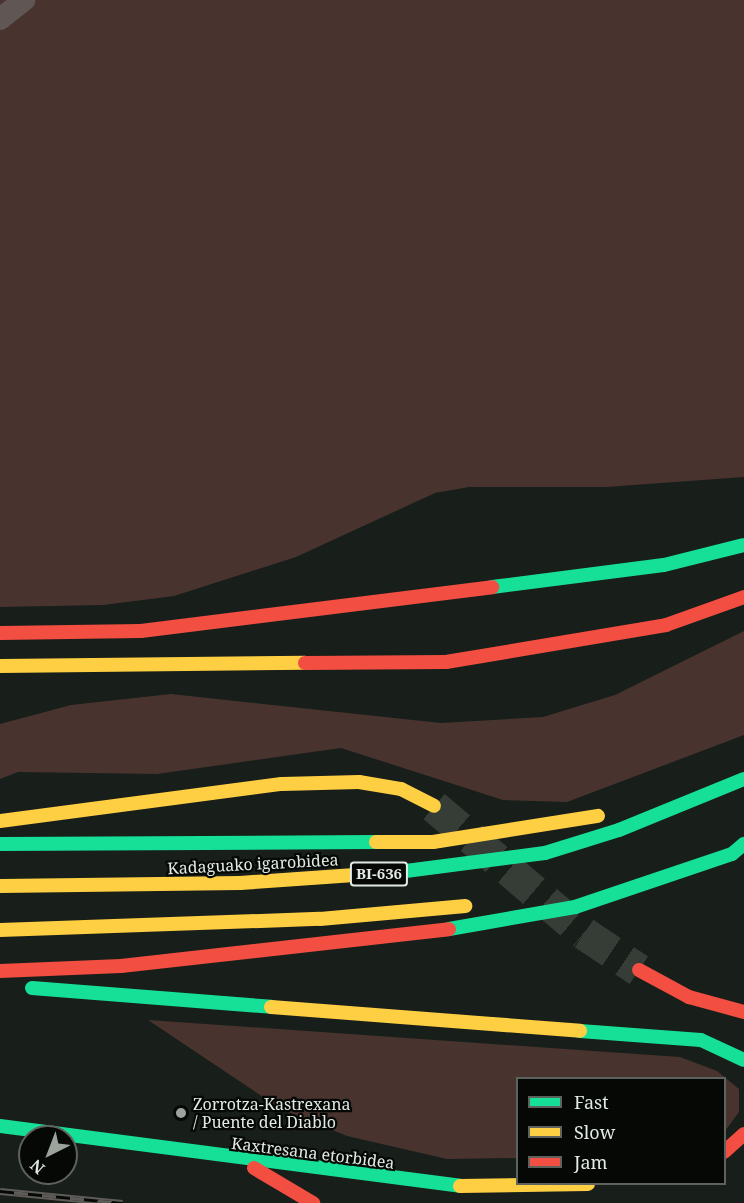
<!DOCTYPE html>
<style>
body{margin:0}
#map{position:relative;width:744px;height:1203px;overflow:hidden;background:#181e19;font-family:"Noto Serif",serif}
div>[style]{position:absolute}
.green>*{inset:0;background:#48332f}
.highway-tunnel>*{height:33px;margin-top:-16.5px;transform-origin:0;background:repeating-linear-gradient(90deg,#363d37 0 33px,transparent 0 49px)}
.street>*{height:22px;margin:-11px;padding:0 11px;transform-origin:11px;border-radius:11px;background:#605654}
.fast>*{height:14px;margin:-7px;padding:0 7px;transform-origin:7px;border-radius:7px;background:#16e098}
.slow>*{height:14px;margin:-7px;padding:0 7px;transform-origin:7px;border-radius:7px;background:#ffcf43}
.jam>*{height:14px;margin:-7px;padding:0 7px;transform-origin:7px;border-radius:7px;background:#f24e42}
.rail>*{height:7px;margin-top:-3.5px;transform-origin:0;background:repeating-linear-gradient(90deg,#050805 0 14px,#5e5b59 0 28px);box-sizing:border-box;border-block:2px solid #5e5b59}
.dots>*{width:16px;height:16px;translate:-50% -50%;box-sizing:border-box;border:3px solid #050805;border-radius:50%}
span{translate:-50% -50%;white-space:nowrap;text-align:center;line-height:1.15;-webkit-text-stroke:4.5px #050805;paint-order:stroke}
.shield-label span{padding:2px 4px;background:#050805;border:2px solid;border-radius:4px;-webkit-text-stroke-width:0}
.shield-label{font-size:15px;color:#e3eae4;font-weight:700}
.street-label{font-size:16px;color:#e3eae4}
.poi-label{font-size:16px;color:#e3eae4}
.left{translate:0 -50%;text-align:left}
.legend{position:absolute;left:516px;top:1077px;width:210px;height:108px;box-sizing:border-box;background:#050805;border:2px solid #5e625e;margin:0;padding:8px 10px;list-style:none;font-size:18px;color:#e3eae4}
.legend li{display:flex;align-items:center;gap:12px;height:30px}
.legend b{width:30px;border:2px solid #5e625e}
.north{position:absolute;left:18px;top:1125px;width:60px;height:60px;box-sizing:border-box;background:#050805;border:2px solid #5e625e;border-radius:50%;rotate:222deg;font-size:16px;font-weight:700;line-height:24px;text-align:center;color:#e3eae4}
.north::after{content:'';display:block;margin:auto;width:21px;height:27px;background:#9ca39d;clip-path:polygon(50% 0,100% 100%,50% 72%,0 100%)}
</style>
<div id="map">
<div class="green">
<i style="clip-path:polygon(0 0,744px 0,744px 477px,606px 487px,469px 487px,435px 493px,296px 557px,174px 596px,103px 605px,0 607px)"></i>
<i style="clip-path:polygon(744px 631px,744px 735px,567px 802px,503px 800px,341px 748px,157px 774px,18px 772px,0 779px,0 724px,71px 705px,171px 694px,441px 723px,543px 717px,615px 695px)"></i>
<i style="clip-path:polygon(148px 1020px,680px 1057px,717px 1071px,739px 1089px,739px 1112px,725px 1131px,724px 1078px,518px 1078px,517px 1158px,447px 1159px,347px 1136px,281px 1109px)"></i>
</div>
<div class="highway-tunnel">
<i style="left:434px;top:806px;width:197px;rotate:40.3deg"></i>
<i style="left:584px;top:933px;width:66px;rotate:33.9deg"></i>
</div>
<div class="street">
<i style="left:0;top:19px;width:31px;rotate:-38deg"></i>
</div>
<div class="fast">
<i style="left:492px;top:587px;width:173px;rotate:-7.3deg"></i>
<i style="left:664px;top:565px;width:82px;rotate:-14deg"></i>
<i style="left:0;top:844px;width:376px;rotate:-0.3deg"></i>
<i style="left:398px;top:872px;width:148px;rotate:-7.4deg"></i>
<i style="left:545px;top:853px;width:77px;rotate:-17.3deg"></i>
<i style="left:619px;top:830px;width:135px;rotate:-22.2deg"></i>
<i style="left:449px;top:929px;width:128px;rotate:-9.9deg"></i>
<i style="left:575px;top:907px;width:166px;rotate:-18.7deg"></i>
<i style="left:732px;top:854px;width:16px;rotate:-40deg"></i>
<i style="left:32px;top:988px;width:240px;rotate:4.5deg"></i>
<i style="left:580px;top:1031px;width:121px;rotate:4.3deg"></i>
<i style="left:701px;top:1040px;width:47px;rotate:24.9deg"></i>
<i style="left:0;top:1126px;width:464px;rotate:7.4deg"></i>
</div>
<div class="slow">
<i style="left:0;top:666px;width:305px;rotate:-0.6deg"></i>
<i style="left:0;top:821px;width:284px;rotate:-7.5deg"></i>
<i style="left:282px;top:784px;width:77px;rotate:-1.5deg"></i>
<i style="left:359px;top:782px;width:43px;rotate:9.5deg"></i>
<i style="left:401px;top:789px;width:37px;rotate:27deg"></i>
<i style="left:376px;top:842px;width:57px"></i>
<i style="left:433px;top:842px;width:167px;rotate:-9deg"></i>
<i style="left:0;top:886px;width:240px;rotate:-0.7deg"></i>
<i style="left:240px;top:883px;width:158px;rotate:-4deg"></i>
<i style="left:0;top:930px;width:320px;rotate:-2deg"></i>
<i style="left:320px;top:919px;width:146px;rotate:-5.1deg"></i>
<i style="left:271px;top:1007px;width:310px;rotate:4.4deg"></i>
<i style="left:460px;top:1186px;width:128px;rotate:-0.9deg"></i>
</div>
<div class="jam">
<i style="left:0;top:633px;width:141px;rotate:-0.8deg"></i>
<i style="left:141px;top:631px;width:354px;rotate:-7.1deg"></i>
<i style="left:305px;top:663px;width:141px;rotate:-0.4deg"></i>
<i style="left:446px;top:662px;width:223px;rotate:-9.5deg"></i>
<i style="left:666px;top:625px;width:83px;rotate:-19.7deg"></i>
<i style="left:639px;top:970px;width:57px;rotate:28.4deg"></i>
<i style="left:689px;top:997px;width:57px;rotate:15.3deg"></i>
<i style="left:0;top:971px;width:121px;rotate:-2.4deg"></i>
<i style="left:121px;top:966px;width:330px;rotate:-6.4deg"></i>
<i style="left:724px;top:1152px;width:27px;rotate:-42deg"></i>
<i style="left:254px;top:1168px;width:69px;rotate:30.7deg"></i>
</div>
<div class="rail">
<i style="left:0;top:1191px;width:123px;rotate:5.6deg"></i>
</div>
<div class="dots">
<i style="left:181px;top:1113px;background:#9ca39d"></i>
</div>
<div class="shield-label">
<span style="left:379px;top:874px">BI-636</span>
</div>
<div class="street-label">
<span style="left:253px;top:864px;rotate:-3deg">Kadaguako igarobidea</span>
<span style="left:313px;top:1153px;rotate:7deg">Kaxtresana etorbidea</span>
</div>
<div class="poi-label">
<span class="left" style="left:193px;top:1113px">Zorrotza-Kastrexana<br>/ Puente del Diablo</span>
</div>
<ul class="legend">
<li><b style="height:8px;background:#16e098"></b>Fast</li>
<li><b style="height:8px;background:#ffcf43"></b>Slow</li>
<li><b style="height:8px;background:#f24e42"></b>Jam</li>
</ul>
<div class="north">N</div>
</div>
